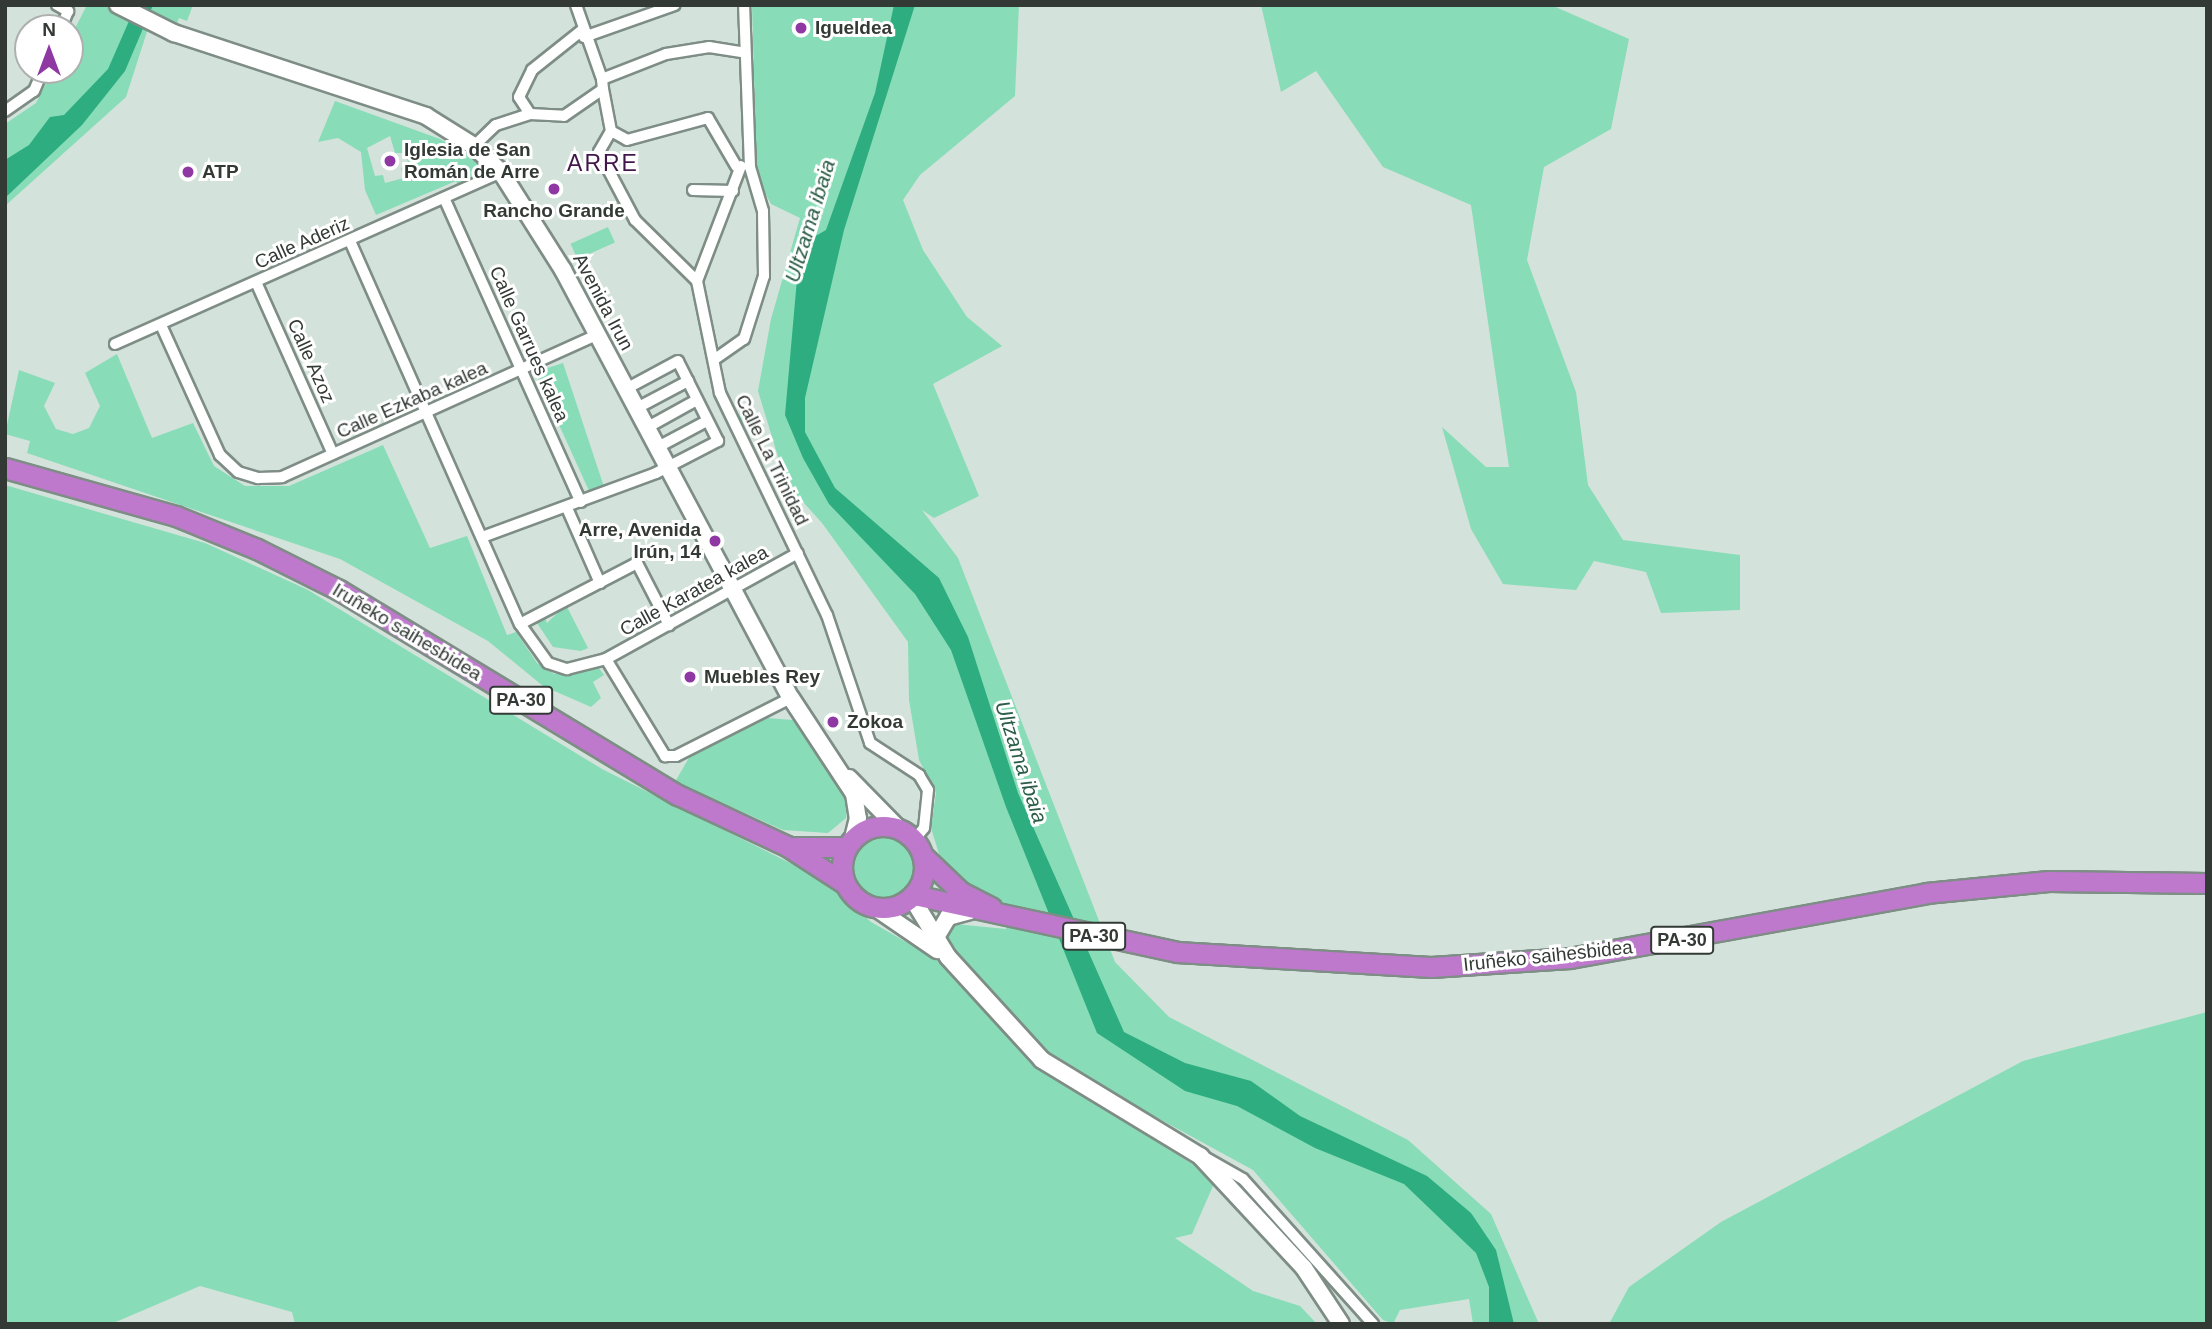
<!DOCTYPE html>
<meta charset="utf-8">
<style>
body{margin:0}
#map{position:relative;width:2212px;height:1329px;overflow:hidden;background:#d3e3db;font-family:Helvetica,sans-serif}
div>[style]{position:absolute}
.green>*{inset:0;background:#88dcb7;transform-origin:0 0}
.round{border-radius:50%}
.water>*{inset:0;background:#2ead80}
.roads{filter:drop-shadow(2px 0 #7e8d85) drop-shadow(-2px 0 #7e8d85) drop-shadow(0 2px #7e8d85) drop-shadow(0 -2px #7e8d85)}
.street>*{height:10px;margin:-5px;padding:0 5px;transform-origin:5px;border-radius:5px;background:#fff}
.secondary>*{height:16px;margin:-8px;padding:0 8px;transform-origin:8px;border-radius:8px;background:#fff}
.highway>*{height:19px;margin:-9.5px;padding:0 9.5px;transform-origin:9.5px;border-radius:9.5px;background:#be79cd}
.highway>.ring{margin:-9.5px;padding:0;box-sizing:content-box;background:none;border:19px solid #be79cd;border-radius:50%}
.dots>*{width:19px;height:19px;translate:-50% -50%;box-sizing:border-box;border:4px solid #fff;border-radius:50%}
span{translate:-50% -50%;white-space:nowrap;text-align:center;line-height:1.15;-webkit-text-stroke:6px #fff;paint-order:stroke}
.shield-label span{padding:2px 5px;background:#fff;border:2px solid;border-radius:5px;-webkit-text-stroke-width:0}
.shield-label{font-size:18px;color:#333a36;font-weight:700}
.poi-label{font-size:19px;color:#333a36;font-weight:700}
.left{translate:0 -50%;text-align:left}
.right{translate:-100% -50%;text-align:right}
.street-label{font-size:19px;color:#333a36}
.water-label{font-size:21px;color:#2c5d48;font-style:italic}
.quarter-label{font-size:23px;color:#41164a;letter-spacing:2px}
.frame{position:absolute;inset:0;border:7px solid #333a36;pointer-events:none}
.north{position:absolute;left:14px;top:14px;width:70px;height:70px;box-sizing:border-box;background:#fff;border:2px solid #adb0af;border-radius:50%;rotate:0deg;font-size:19px;font-weight:700;line-height:28px;text-align:center;color:#333a36}
.north::after{content:'';display:block;margin:auto;width:24px;height:32px;background:#8f37a3;clip-path:polygon(50% 0,100% 100%,50% 72%,0 100%)}
</style>
<div id="map">
<div class="green">
<i style="clip-path:polygon(87px 5px,193px 5px,187px 21px,179px 18px,176px 26px,153px 13px,126px 97px,5px 206px,5px 124px,36px 103px,53px 70px,70px 70px,70px 38px)"></i>
<i style="clip-path:polygon(752px 5px,1019px 5px,1015px 96px,920px 175px,903px 200px,923px 250px,967px 317px,1002px 346px,933px 384px,979px 496px,934px 518px,922px 510px,958px 558px,1115px 962px,1169px 1017px,1408px 1140px,1491px 1214px,1539px 1324px,1473px 1324px,1469px 1299px,1400px 1310px,1393px 1324px,1383px 1320px,1253px 1170px,1057px 1063px,942px 940px,955px 924px,1006px 929px,1012px 907px,964px 887px,943px 867px,931px 828px,936px 793px,919px 760px,909px 700px,908px 642px,822px 523px,786px 483px,758px 391px,771px 319px,800px 218px,771px 204px,757px 178px)"></i>
<i style="clip-path:polygon(1261px 5px,1551px 5px,1629px 39px,1611px 129px,1544px 167px,1527px 260px,1576px 392px,1588px 485px,1623px 540px,1740px 555px,1740px 610px,1661px 613px,1646px 572px,1594px 561px,1576px 590px,1503px 584px,1471px 529px,1442px 427px,1486px 467px,1509px 467px,1471px 205px,1383px 167px,1316px 71px,1281px 92px)"></i>
<i style="clip-path:polygon(evenodd,335px 101px,440px 139px,474px 158px,493px 182px,463px 195px,456px 181px,376px 215px,365px 190px,361px 152px,338px 138px,318px 142px,335px 101px,390px 136px,395px 153px,406px 153px,408px 163px,401px 168px,404px 178px,385px 183px,383px 175px,375px 176px,367px 148px,390px 136px)"></i>
<i style="left:608px;top:227px;width:17px;height:41px;rotate:66deg"></i>
<i style="clip-path:polygon(117px 354px,152px 438px,193px 423px,214px 466px,245px 486px,289px 486px,383px 445px,430px 548px,467px 536px,507px 635px,516px 632px,537px 663px,554px 674px,599px 668px,604px 675px,593px 682px,601px 698px,591px 707px,543px 686px,488px 641px,340px 559px,27px 453px,30px 441px,5px 434px,19px 370px,55px 383px,44px 406px,56px 429px,73px 434px,89px 428px,100px 406px,85px 373px)"></i>
<i style="clip-path:polygon(563px 363px,604px 487px,590px 493px,535px 372px)"></i>
<i class="round" style="left:739px;top:407px;width:16px;height:16px"></i>
<i style="clip-path:polygon(5px 485px,205px 543px,308px 590px,602px 769px,826px 881px,871px 922px,943px 963px,1041px 1069px,1216px 1179px,1192px 1234px,1175px 1238px,1253px 1291px,1300px 1306px,1317px 1324px,295px 1324px,292px 1312px,200px 1286px,111px 1324px,5px 1324px)"></i>
<i style="clip-path:polygon(566px 605px,588px 648px,581px 651px,553px 647px,535px 620px,544px 616px,547px 623px)"></i>
<i style="clip-path:polygon(767px 718px,793px 720px,834px 777px,848px 804px,846px 818px,828px 833px,783px 830px,675px 782px,690px 756px)"></i>
<i class="round" style="left:852px;top:836px;width:64px;height:64px"></i>
<i style="clip-path:polygon(2207px 1012px,2207px 1324px,1609px 1324px,1629px 1287px,1721px 1222px,2023px 1061px)"></i>
</div>
<div class="water">
<i style="clip-path:polygon(136px 5px,153px 5px,125px 71px,82px 125px,5px 198px,5px 160px,29px 145px,50px 117px,64px 115px,108px 69px)"></i>
<i style="clip-path:polygon(894px 5px,915px 5px,844px 230px,805px 398px,805px 432px,835px 488px,939px 578px,968px 637px,1018px 793px,1124px 1032px,1185px 1063px,1251px 1081px,1300px 1116px,1427px 1176px,1471px 1213px,1496px 1250px,1514px 1324px,1489px 1324px,1489px 1287px,1476px 1253px,1404px 1184px,1315px 1148px,1237px 1106px,1185px 1091px,1097px 1033px,1006px 807px,951px 650px,915px 594px,829px 504px,803px 458px,785px 415px,800px 245px,826px 230px,875px 93px)"></i>
</div>
<div class="roads">
<div class="street">
<i style="left:57px;top:5px;width:13px;rotate:29deg"></i>
<i style="left:68px;top:11px;width:18px;rotate:112deg"></i>
<i style="left:576px;top:5px;width:78px;rotate:70.6deg"></i>
<i style="left:584px;top:37px;width:96px;rotate:-19.4deg"></i>
<i style="left:603px;top:89px;width:43px;rotate:79.2deg"></i>
<i style="left:611px;top:131px;width:24px;rotate:120deg"></i>
<i style="left:599px;top:152px;width:77px;rotate:62.1deg"></i>
<i style="left:635px;top:220px;width:87px;rotate:44.5deg"></i>
<i style="left:697px;top:281px;width:114px;rotate:78.4deg"></i>
<i style="left:720px;top:393px;width:246px;rotate:64.3deg"></i>
<i style="left:827px;top:615px;width:135px;rotate:71.4deg"></i>
<i style="left:870px;top:743px;width:59px;rotate:33.1deg"></i>
<i style="left:919px;top:775px;width:17px;rotate:59deg"></i>
<i style="left:928px;top:790px;width:38px;rotate:96deg"></i>
<i style="left:924px;top:828px;width:16px;rotate:130deg"></i>
<i style="left:5px;top:111px;width:35px;rotate:-35deg"></i>
<i style="left:34px;top:91px;width:23px;rotate:-67deg"></i>
<i style="left:530px;top:114px;width:20px;rotate:-123deg"></i>
<i style="left:519px;top:97px;width:30px;rotate:-64deg"></i>
<i style="left:532px;top:70px;width:63px;rotate:-38.5deg"></i>
<i style="left:611px;top:131px;width:18px;rotate:29deg"></i>
<i style="left:627px;top:140px;width:84px;rotate:-15.2deg"></i>
<i style="left:708px;top:118px;width:56px;rotate:59.7deg"></i>
<i style="left:474px;top:146px;width:30px;rotate:-44deg"></i>
<i style="left:496px;top:125px;width:36px;rotate:-18deg"></i>
<i style="left:530px;top:114px;width:34px;rotate:3deg"></i>
<i style="left:564px;top:116px;width:47px;rotate:-34.7deg"></i>
<i style="left:603px;top:89px;width:10px;rotate:-96deg"></i>
<i style="left:602px;top:79px;width:69px;rotate:-21.3deg"></i>
<i style="left:666px;top:54px;width:44px;rotate:-9.2deg"></i>
<i style="left:709px;top:47px;width:36px;rotate:9deg"></i>
<i style="left:693px;top:190px;width:40px;rotate:1.4deg"></i>
<i style="left:445px;top:200px;width:331px;rotate:65.8deg"></i>
<i style="left:350px;top:241px;width:419px;rotate:66.1deg"></i>
<i style="left:520px;top:624px;width:48px;rotate:54.3deg"></i>
<i style="left:548px;top:663px;width:20px;rotate:18deg"></i>
<i style="left:567px;top:669px;width:40px;rotate:-14.4deg"></i>
<i style="left:606px;top:659px;width:219px;rotate:-28.9deg"></i>
<i style="left:697px;top:281px;width:123px;rotate:-69.1deg"></i>
<i style="left:256px;top:282px;width:188px;rotate:65.9deg"></i>
<i style="left:161px;top:325px;width:143px;rotate:65.6deg"></i>
<i style="left:220px;top:455px;width:25px;rotate:43deg"></i>
<i style="left:238px;top:472px;width:21px;rotate:17deg"></i>
<i style="left:258px;top:478px;width:24px;rotate:-2deg"></i>
<i style="left:282px;top:477px;width:345px;rotate:-24.3deg"></i>
<i style="left:115px;top:344px;width:423px;rotate:-24deg"></i>
<i style="left:715px;top:359px;width:35px;rotate:-35deg"></i>
<i style="left:744px;top:339px;width:66px;rotate:-72.4deg"></i>
<i style="left:764px;top:276px;width:65px;rotate:-90.9deg"></i>
<i style="left:763px;top:211px;width:46px;rotate:-106.5deg"></i>
<i style="left:750px;top:167px;width:162px;rotate:-92.1deg"></i>
<i style="left:637px;top:408px;width:58px;rotate:-27.9deg"></i>
<i style="left:648px;top:427px;width:56px;rotate:-28.9deg"></i>
<i style="left:658px;top:447px;width:55px;rotate:-28deg"></i>
<i style="left:567px;top:508px;width:82px;rotate:66.3deg"></i>
<i style="left:485px;top:536px;width:182px;rotate:-20.2deg"></i>
<i style="left:656px;top:473px;width:70px;rotate:-27.3deg"></i>
<i style="left:718px;top:441px;width:89px;rotate:-116.6deg"></i>
<i style="left:678px;top:361px;width:59px;rotate:151.7deg"></i>
<i style="left:520px;top:624px;width:132px;rotate:-27.5deg"></i>
<i style="left:637px;top:563px;width:70px;rotate:62.7deg"></i>
<i style="left:606px;top:659px;width:114px;rotate:58.7deg"></i>
<i style="left:665px;top:756px;width:11px"></i>
<i style="left:676px;top:756px;width:129px;rotate:-26.8deg"></i>
<i style="left:1208px;top:1159px;width:40px;rotate:29.7deg"></i>
<i style="left:1243px;top:1179px;width:195px;rotate:48.1deg"></i>
</div>
<div class="secondary">
<i style="left:118px;top:5px;width:63px;rotate:26.6deg"></i>
<i style="left:174px;top:33px;width:265px;rotate:18.2deg"></i>
<i style="left:426px;top:116px;width:57px;rotate:32deg"></i>
<i style="left:474px;top:146px;width:37px;rotate:44deg"></i>
<i style="left:501px;top:172px;width:116px;rotate:57.7deg"></i>
<i style="left:563px;top:270px;width:485px;rotate:62deg"></i>
<i style="left:791px;top:698px;width:115px;rotate:56.7deg"></i>
<i style="left:854px;top:794px;width:24px;rotate:81deg"></i>
<i style="left:858px;top:818px;width:21px;rotate:104deg"></i>
<i style="left:849px;top:778px;width:70px;rotate:45.6deg"></i>
<i style="left:912px;top:898px;width:69px;rotate:58.6deg"></i>
<i style="left:948px;top:957px;width:139px;rotate:47.6deg"></i>
<i style="left:1042px;top:1060px;width:185px;rotate:31.3deg"></i>
<i style="left:1200px;top:1156px;width:153px;rotate:47.1deg"></i>
<i style="left:1304px;top:1268px;width:67px;rotate:56.5deg"></i>
<i style="left:877px;top:909px;width:73px;rotate:34.3deg"></i>
<i style="left:935px;top:939px;width:26px;rotate:-59deg"></i>
<i style="left:948px;top:917px;width:23px;rotate:-15deg"></i>
</div>
<div class="highway">
<i style="left:5px;top:468px;width:178px;rotate:15.7deg"></i>
<i style="left:176px;top:516px;width:87px;rotate:22.2deg"></i>
<i style="left:257px;top:549px;width:92px;rotate:26.6deg"></i>
<i style="left:339px;top:590px;width:396px;rotate:31.2deg"></i>
<i style="left:678px;top:795px;width:120px;rotate:25.1deg"></i>
<i style="left:787px;top:846px;width:68px;rotate:33deg"></i>
<i class="ring" style="left:842px;top:826px;width:63px;height:63px"></i>
<i style="left:795px;top:847px;width:51px"></i>
<i style="left:923px;top:856px;width:52px;rotate:43.5deg"></i>
<i style="left:961px;top:892px;width:34px;rotate:27deg"></i>
<i style="left:914px;top:895px;width:269px;rotate:12.2deg"></i>
<i style="left:1177px;top:952px;width:254px;rotate:3.4deg"></i>
<i style="left:1431px;top:967px;width:139px;rotate:-3.7deg"></i>
<i style="left:1570px;top:958px;width:362px;rotate:-10.3deg"></i>
<i style="left:1926px;top:893px;width:123px;rotate:-5.6deg"></i>
<i style="left:2048px;top:881px;width:159px;rotate:0.7deg"></i>
</div>
</div>
<div class="dots">
<i style="left:801px;top:28px;background:#8f37a3"></i>
<i style="left:390px;top:161px;background:#8f37a3"></i>
<i style="left:188px;top:172px;background:#8f37a3"></i>
<i style="left:554px;top:189px;background:#8f37a3"></i>
<i style="left:715px;top:541px;background:#8f37a3"></i>
<i style="left:690px;top:677px;background:#8f37a3"></i>
<i style="left:833px;top:722px;background:#8f37a3"></i>
</div>
<div class="shield-label">
<span style="left:521px;top:700px">PA-30</span>
<span style="left:1094px;top:936px">PA-30</span>
<span style="left:1682px;top:940px">PA-30</span>
</div>
<div class="poi-label">
<span class="left" style="left:815px;top:28px">Igueldea</span>
<span class="left" style="left:404px;top:161px">Iglesia de San<br>Román de Arre</span>
<span class="left" style="left:202px;top:172px">ATP</span>
<span style="left:554px;top:211px">Rancho Grande</span>
<span class="right" style="left:701px;top:541px">Arre, Avenida<br>Irún, 14</span>
<span class="left" style="left:704px;top:677px">Muebles Rey</span>
<span class="left" style="left:847px;top:722px">Zokoa</span>
</div>
<div class="street-label">
<span style="left:302px;top:243px;rotate:-24deg">Calle Aderiz</span>
<span style="left:603px;top:302px;rotate:62deg">Avenida Irun</span>
<span style="left:529px;top:344px;rotate:66deg">Calle Garrues kalea</span>
<span style="left:311px;top:361px;rotate:66deg">Calle Azoz</span>
<span style="left:412px;top:400px;rotate:-24deg">Calle Ezkaba kalea</span>
<span style="left:772px;top:460px;rotate:64deg">Calle La Trinidad</span>
<span style="left:694px;top:591px;rotate:-29deg">Calle Karatea kalea</span>
<span style="left:407px;top:632px;rotate:31deg">Iruñeko saihesbidea</span>
<span style="left:1548px;top:956px;rotate:-6deg">Iruñeko saihesbidea</span>
</div>
<div class="water-label">
<span style="left:810px;top:221px;rotate:-73deg">Ultzama ibaia</span>
<span style="left:1021px;top:762px;rotate:72deg">Ultzama ibaia</span>
</div>
<div class="quarter-label">
<span style="left:603px;top:163px">ARRE</span>
</div>
<div class="frame"></div>
<div class="north">N</div>
</div>
